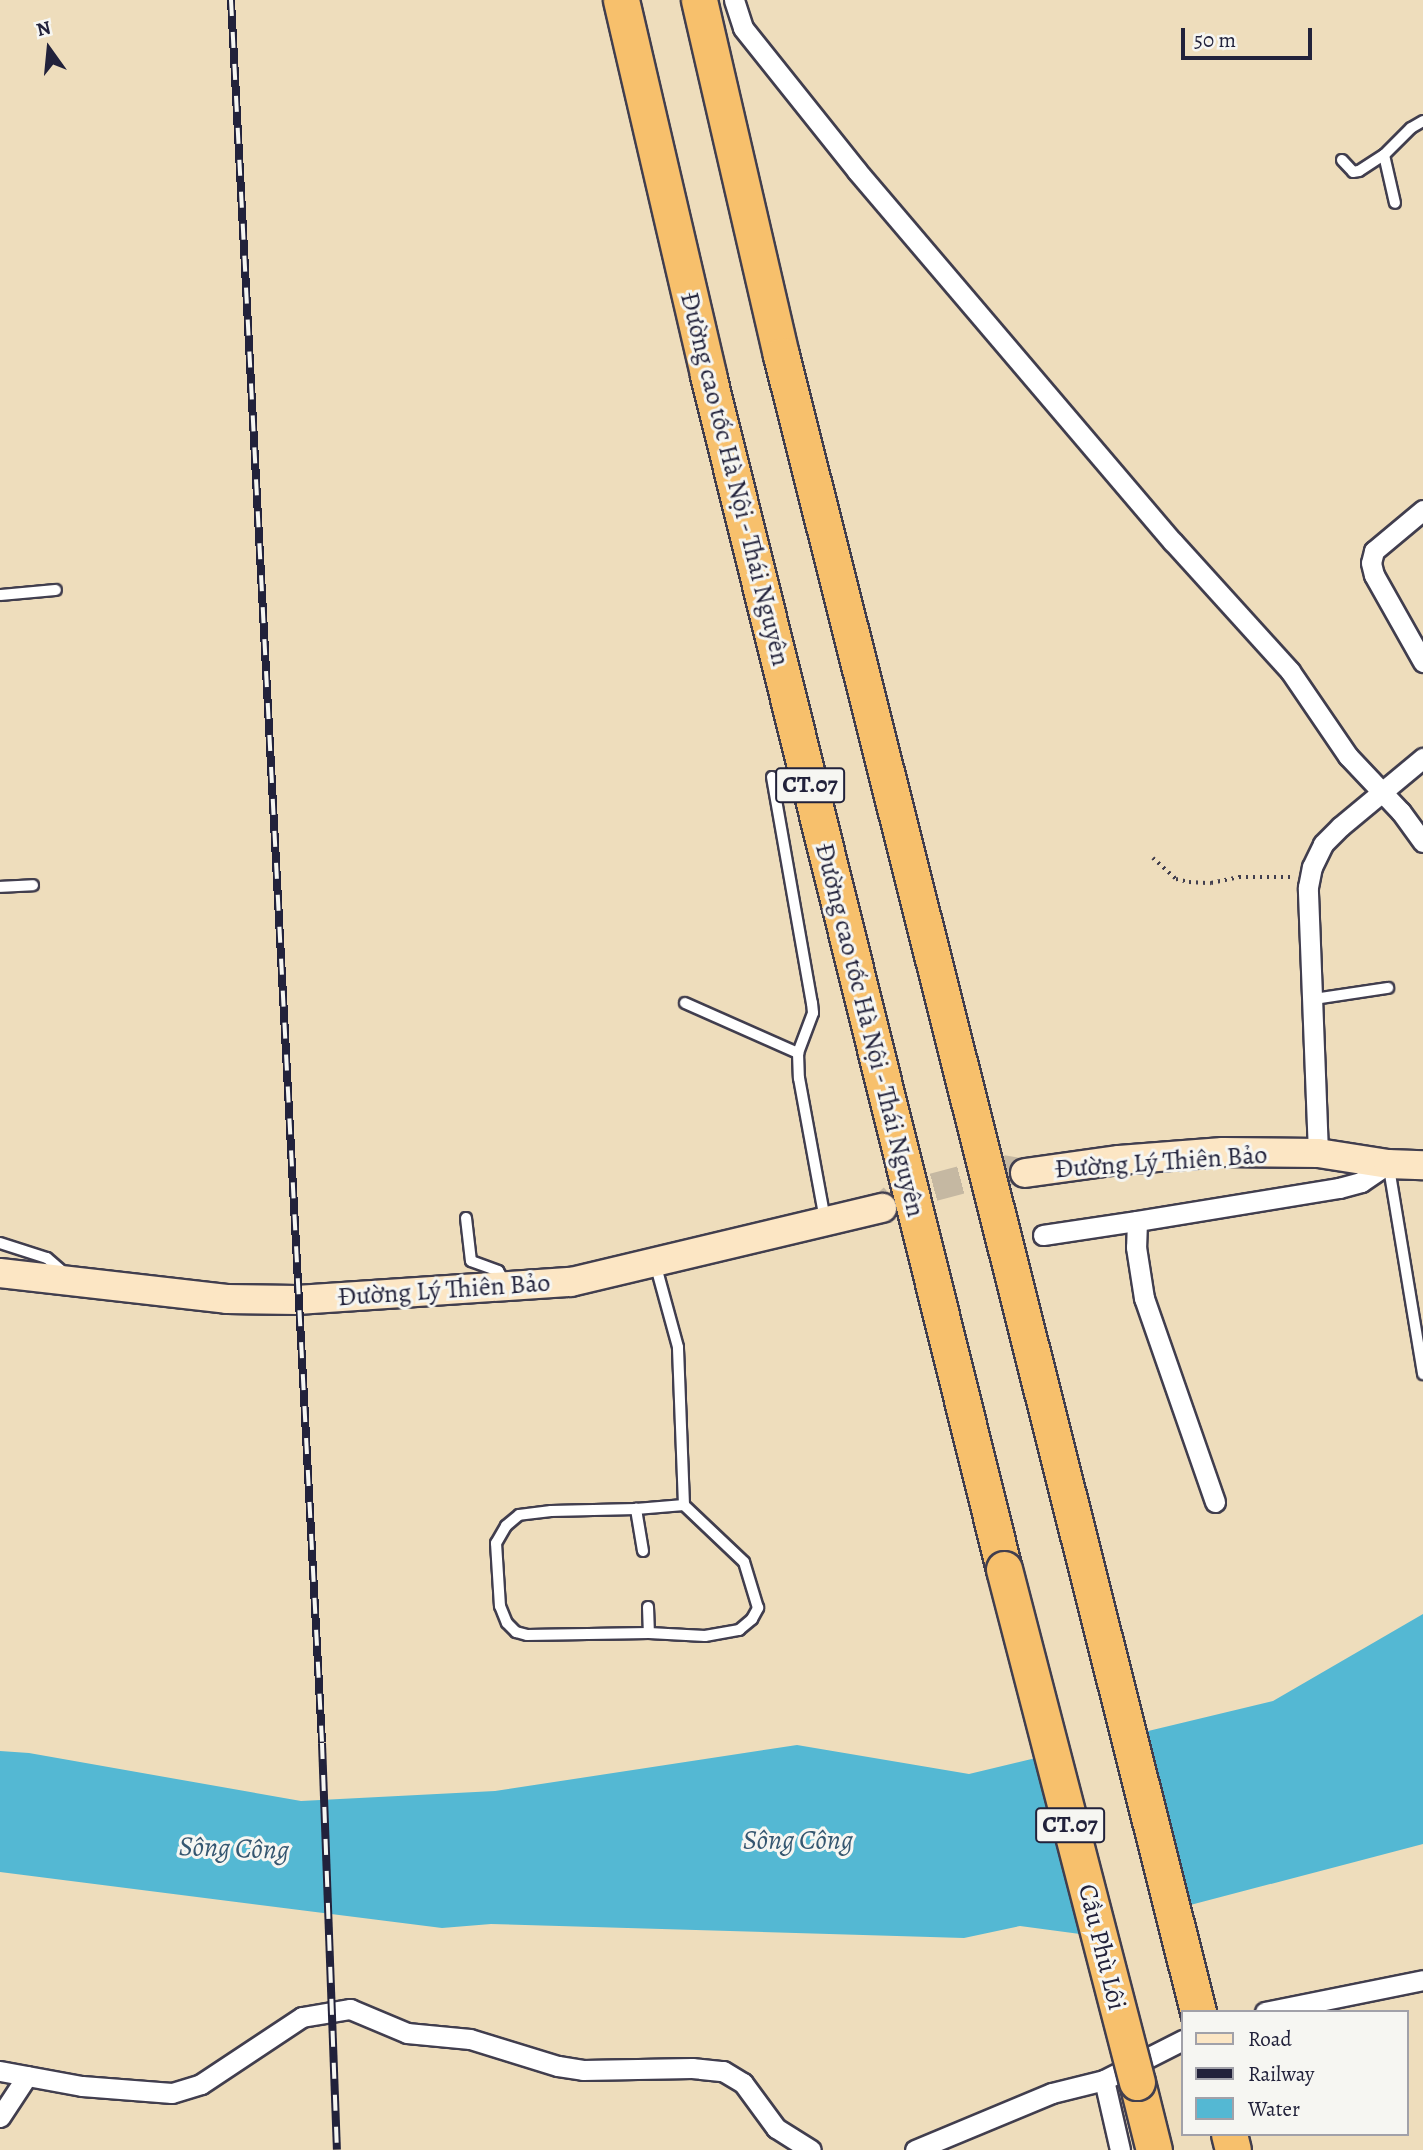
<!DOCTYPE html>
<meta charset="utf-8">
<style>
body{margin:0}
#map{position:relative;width:1423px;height:2150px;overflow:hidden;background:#eeddbc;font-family:Alegreya,serif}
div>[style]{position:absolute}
.water>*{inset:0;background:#54b8d3}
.pier>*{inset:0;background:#eeddbc;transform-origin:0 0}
.secondary-tunnel>*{height:28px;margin-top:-14px;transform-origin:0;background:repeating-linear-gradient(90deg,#c5b8a2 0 28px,transparent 0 42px)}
.path>*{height:3.5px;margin-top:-1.75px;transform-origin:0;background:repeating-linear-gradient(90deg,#413e4e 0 2px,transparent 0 7px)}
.roads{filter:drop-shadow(2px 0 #413e4e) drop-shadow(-2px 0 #413e4e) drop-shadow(0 2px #413e4e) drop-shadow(0 -2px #413e4e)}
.service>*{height:10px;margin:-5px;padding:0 5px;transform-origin:5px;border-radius:5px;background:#fff}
.minor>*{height:19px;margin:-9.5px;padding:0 9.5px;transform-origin:9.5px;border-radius:9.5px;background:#fff}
.secondary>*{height:28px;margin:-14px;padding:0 14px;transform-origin:14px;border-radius:14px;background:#fce6c4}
.motorway>*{height:35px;margin:-17.5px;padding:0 17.5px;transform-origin:17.5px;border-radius:17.5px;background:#f7c06c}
.rail>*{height:8px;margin-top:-4px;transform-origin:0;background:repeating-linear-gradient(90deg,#f6f6f2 0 16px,#22223b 0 32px);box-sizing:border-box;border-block:2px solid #22223b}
.bridges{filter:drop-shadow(2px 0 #413e4e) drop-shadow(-2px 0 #413e4e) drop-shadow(0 2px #413e4e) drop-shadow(0 -2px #413e4e)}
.motorway-bridge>*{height:35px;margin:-17.5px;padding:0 17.5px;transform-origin:17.5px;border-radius:17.5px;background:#f7c06c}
span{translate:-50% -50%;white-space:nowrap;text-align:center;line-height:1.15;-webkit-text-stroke:6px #f6f6f2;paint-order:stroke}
.shield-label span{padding:2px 5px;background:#f6f6f2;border:2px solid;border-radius:5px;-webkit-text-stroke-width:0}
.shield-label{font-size:24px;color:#22223b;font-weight:700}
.street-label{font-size:26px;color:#22223b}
.water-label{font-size:28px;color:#345670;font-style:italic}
.legend{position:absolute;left:1181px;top:2010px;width:228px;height:126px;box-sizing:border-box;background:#f6f6f2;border:2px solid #a1a1a9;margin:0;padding:9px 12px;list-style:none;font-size:21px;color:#22223b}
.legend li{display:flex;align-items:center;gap:14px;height:35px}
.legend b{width:35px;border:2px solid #a1a1a9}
.north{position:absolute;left:14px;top:14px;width:70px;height:70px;-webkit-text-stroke:5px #f6f6f2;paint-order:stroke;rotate:345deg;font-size:19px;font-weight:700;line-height:28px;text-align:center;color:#22223b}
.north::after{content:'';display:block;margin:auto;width:24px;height:32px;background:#22223b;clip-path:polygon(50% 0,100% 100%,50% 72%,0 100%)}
.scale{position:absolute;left:1181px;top:28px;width:131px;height:32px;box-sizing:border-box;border:4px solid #22223b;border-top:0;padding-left:9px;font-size:21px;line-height:24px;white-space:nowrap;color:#22223b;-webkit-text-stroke:5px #f6f6f2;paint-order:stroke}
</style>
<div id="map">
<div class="water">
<i style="clip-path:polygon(1423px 1614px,1423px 1844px,1080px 1934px,1020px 1926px,964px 1938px,491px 1924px,442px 1928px,0 1872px,0 1751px,29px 1753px,301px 1801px,495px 1791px,797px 1745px,969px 1774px,1273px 1701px)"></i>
</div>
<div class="pier">
<i style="left:1128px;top:1732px;width:187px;height:79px;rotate:76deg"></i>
</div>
<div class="secondary-tunnel">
<i style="left:882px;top:1208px;width:15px;rotate:-42deg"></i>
<i style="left:893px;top:1198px;width:113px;rotate:-14.9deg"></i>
<i style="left:1002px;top:1169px;width:23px;rotate:10deg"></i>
</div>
<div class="path">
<i style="left:1153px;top:858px;width:31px;rotate:42deg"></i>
<i style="left:1176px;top:879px;width:13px;rotate:13deg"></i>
<i style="left:1189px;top:882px;width:22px;rotate:3deg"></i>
<i style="left:1211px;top:883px;width:29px;rotate:-12deg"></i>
<i style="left:1239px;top:877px;width:53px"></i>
</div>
<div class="roads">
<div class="service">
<i style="left:1384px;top:155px;width:49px;rotate:77.1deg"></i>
<i style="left:1342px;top:160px;width:16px;rotate:47deg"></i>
<i style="left:1353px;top:172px;width:6px;rotate:-9deg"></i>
<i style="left:1359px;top:171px;width:30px;rotate:-33deg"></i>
<i style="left:1384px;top:155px;width:38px;rotate:-45deg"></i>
<i style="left:1411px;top:128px;width:14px;rotate:-30deg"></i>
<i style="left:0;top:595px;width:56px;rotate:-5.1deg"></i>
<i style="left:772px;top:777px;width:230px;rotate:80deg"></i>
<i style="left:812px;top:1003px;width:10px;rotate:84deg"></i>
<i style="left:813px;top:1013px;width:43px;rotate:110.6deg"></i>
<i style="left:798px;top:1053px;width:25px;rotate:88deg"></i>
<i style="left:799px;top:1078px;width:144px;rotate:79.6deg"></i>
<i style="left:0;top:887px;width:33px;rotate:-3deg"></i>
<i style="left:1314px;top:999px;width:75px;rotate:-8.5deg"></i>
<i style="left:685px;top:1003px;width:124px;rotate:23.9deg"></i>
<i style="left:1389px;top:1168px;width:209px;rotate:80.6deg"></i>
<i style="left:466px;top:1218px;width:43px;rotate:83.4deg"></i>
<i style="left:471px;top:1261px;width:29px;rotate:20deg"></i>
<i style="left:498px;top:1271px;width:15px;rotate:58deg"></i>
<i style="left:0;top:1243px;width:49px;rotate:17.7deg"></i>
<i style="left:47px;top:1258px;width:21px;rotate:41deg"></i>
<i style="left:636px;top:1509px;width:85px;rotate:178.7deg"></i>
<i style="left:551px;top:1511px;width:32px;rotate:173deg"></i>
<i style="left:519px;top:1515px;width:17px;rotate:140deg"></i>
<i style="left:506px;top:1526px;width:20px;rotate:120deg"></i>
<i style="left:496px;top:1543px;width:63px;rotate:86.4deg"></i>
<i style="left:500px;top:1606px;width:18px;rotate:68deg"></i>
<i style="left:507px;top:1623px;width:13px;rotate:45deg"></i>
<i style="left:516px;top:1632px;width:11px;rotate:15deg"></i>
<i style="left:527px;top:1635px;width:122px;rotate:-0.9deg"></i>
<i style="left:643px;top:1551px;width:43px;rotate:-99.5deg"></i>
<i style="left:636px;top:1509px;width:48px;rotate:-4.8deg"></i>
<i style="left:648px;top:1607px;width:26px;rotate:88deg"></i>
<i style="left:649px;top:1633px;width:56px;rotate:3.1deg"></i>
<i style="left:705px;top:1636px;width:35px;rotate:-10deg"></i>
<i style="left:739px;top:1630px;width:17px;rotate:-40deg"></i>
<i style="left:752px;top:1619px;width:13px;rotate:-61deg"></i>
<i style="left:758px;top:1608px;width:48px;rotate:-106.9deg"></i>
<i style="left:744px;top:1562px;width:83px;rotate:-136.5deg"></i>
<i style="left:684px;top:1505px;width:158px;rotate:-92.2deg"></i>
<i style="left:678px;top:1347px;width:87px;rotate:-105.3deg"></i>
</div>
<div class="minor">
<i style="left:734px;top:0;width:29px;rotate:72deg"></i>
<i style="left:743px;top:28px;width:183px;rotate:51.4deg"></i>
<i style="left:857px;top:171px;width:487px;rotate:49.6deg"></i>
<i style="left:1173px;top:542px;width:174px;rotate:47.8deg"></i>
<i style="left:1290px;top:671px;width:103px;rotate:55.7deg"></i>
<i style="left:1348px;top:756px;width:77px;rotate:46.6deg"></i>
<i style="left:1401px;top:812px;width:37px;rotate:54deg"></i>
<i style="left:1423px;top:510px;width:64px;rotate:140.1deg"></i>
<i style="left:1374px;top:551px;width:12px;rotate:104deg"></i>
<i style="left:1371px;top:563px;width:12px;rotate:76deg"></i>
<i style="left:1374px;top:575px;width:100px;rotate:60.6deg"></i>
<i style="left:1318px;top:1153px;width:266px;rotate:-92.2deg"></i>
<i style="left:1308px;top:887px;width:20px;rotate:-79deg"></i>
<i style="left:1312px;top:867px;width:25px;rotate:-64deg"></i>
<i style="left:1323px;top:844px;width:25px;rotate:-45deg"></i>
<i style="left:1341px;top:826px;width:107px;rotate:-39.7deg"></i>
<i style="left:1137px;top:1221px;width:205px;rotate:-9.3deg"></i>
<i style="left:1339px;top:1188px;width:23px;rotate:-15deg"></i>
<i style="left:1361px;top:1182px;width:32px;rotate:-34deg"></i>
<i style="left:1043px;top:1235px;width:95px;rotate:-8.5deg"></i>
<i style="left:1137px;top:1221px;width:26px;rotate:92deg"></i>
<i style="left:1136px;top:1247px;width:52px;rotate:81.1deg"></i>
<i style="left:1144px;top:1298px;width:216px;rotate:70.8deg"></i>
<i style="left:1265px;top:2012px;width:161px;rotate:-11.4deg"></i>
<i style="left:0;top:2071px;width:83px;rotate:10.4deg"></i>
<i style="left:82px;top:2086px;width:90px;rotate:4.4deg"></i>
<i style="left:172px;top:2093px;width:30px;rotate:-17deg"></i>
<i style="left:201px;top:2084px;width:121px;rotate:-33.6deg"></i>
<i style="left:302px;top:2017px;width:49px;rotate:-9.5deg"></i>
<i style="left:350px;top:2009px;width:62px;rotate:22.8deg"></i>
<i style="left:407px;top:2033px;width:63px;rotate:5.4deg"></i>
<i style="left:470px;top:2039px;width:92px;rotate:17.1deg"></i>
<i style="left:558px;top:2066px;width:25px;rotate:9deg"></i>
<i style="left:583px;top:2070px;width:109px;rotate:-1.1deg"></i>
<i style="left:692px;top:2068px;width:31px;rotate:6deg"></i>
<i style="left:723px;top:2071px;width:23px;rotate:31deg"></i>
<i style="left:743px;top:2083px;width:56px;rotate:53.7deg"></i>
<i style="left:776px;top:2128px;width:41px;rotate:32.2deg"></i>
<i style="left:1104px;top:2080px;width:72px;rotate:77.1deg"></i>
<i style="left:0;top:2117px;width:49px;rotate:-56.6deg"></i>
<i style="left:915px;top:2150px;width:148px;rotate:-22.6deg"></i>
<i style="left:1052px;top:2093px;width:54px;rotate:-14deg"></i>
<i style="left:1104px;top:2080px;width:89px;rotate:-26.9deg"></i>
</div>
<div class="secondary">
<i style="left:1025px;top:1173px;width:95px;rotate:-7.9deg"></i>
<i style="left:1119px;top:1160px;width:104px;rotate:-4.4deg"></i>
<i style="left:1223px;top:1152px;width:95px;rotate:0.6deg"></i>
<i style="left:1318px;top:1153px;width:71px;rotate:8.9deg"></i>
<i style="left:1388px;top:1164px;width:35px;rotate:2deg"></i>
<i style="left:0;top:1273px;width:228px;rotate:6.5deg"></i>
<i style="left:227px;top:1299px;width:70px;rotate:0.8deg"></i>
<i style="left:297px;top:1300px;width:275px;rotate:-3.8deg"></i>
<i style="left:571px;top:1282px;width:320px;rotate:-13.4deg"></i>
</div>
<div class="motorway">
<i style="left:621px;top:0;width:385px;rotate:76.9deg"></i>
<i style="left:708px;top:375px;width:1230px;rotate:76.08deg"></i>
<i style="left:699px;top:0;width:364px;rotate:77deg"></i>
<i style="left:781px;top:355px;width:1709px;rotate:75.87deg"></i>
<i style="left:1137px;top:2082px;width:70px;rotate:76deg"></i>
<i style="left:1229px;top:2134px;width:16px;rotate:76deg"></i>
</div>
</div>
<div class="rail">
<i style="left:231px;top:0;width:1745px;rotate:87.01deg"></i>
<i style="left:322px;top:1743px;width:407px;rotate:87.9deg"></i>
</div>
<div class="bridges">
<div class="motorway-bridge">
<i style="left:1004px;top:1569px;width:530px;rotate:75.47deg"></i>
</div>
</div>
<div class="shield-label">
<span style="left:810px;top:785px">CT.07</span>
<span style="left:1070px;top:1825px">CT.07</span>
</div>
<div class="street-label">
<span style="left:735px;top:479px;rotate:76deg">Đường cao tốc Hà Nội - Thái Nguyên</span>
<span style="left:870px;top:1030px;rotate:76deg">Đường cao tốc Hà Nội - Thái Nguyên</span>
<span style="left:1161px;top:1162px;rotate:-4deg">Đường Lý Thiên Bảo</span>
<span style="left:444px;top:1290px;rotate:-4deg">Đường Lý Thiên Bảo</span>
<span style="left:1102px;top:1947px;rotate:76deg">Cầu Phù Lôi</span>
</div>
<div class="water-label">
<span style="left:798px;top:1840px">Sông Công</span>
<span style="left:234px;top:1848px;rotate:2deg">Sông Công</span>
</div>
<ul class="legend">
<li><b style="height:9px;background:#fce6c4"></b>Road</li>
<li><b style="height:9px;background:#22223b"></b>Railway</li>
<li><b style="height:19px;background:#54b8d3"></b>Water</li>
</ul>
<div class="north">N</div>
<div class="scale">50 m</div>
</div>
